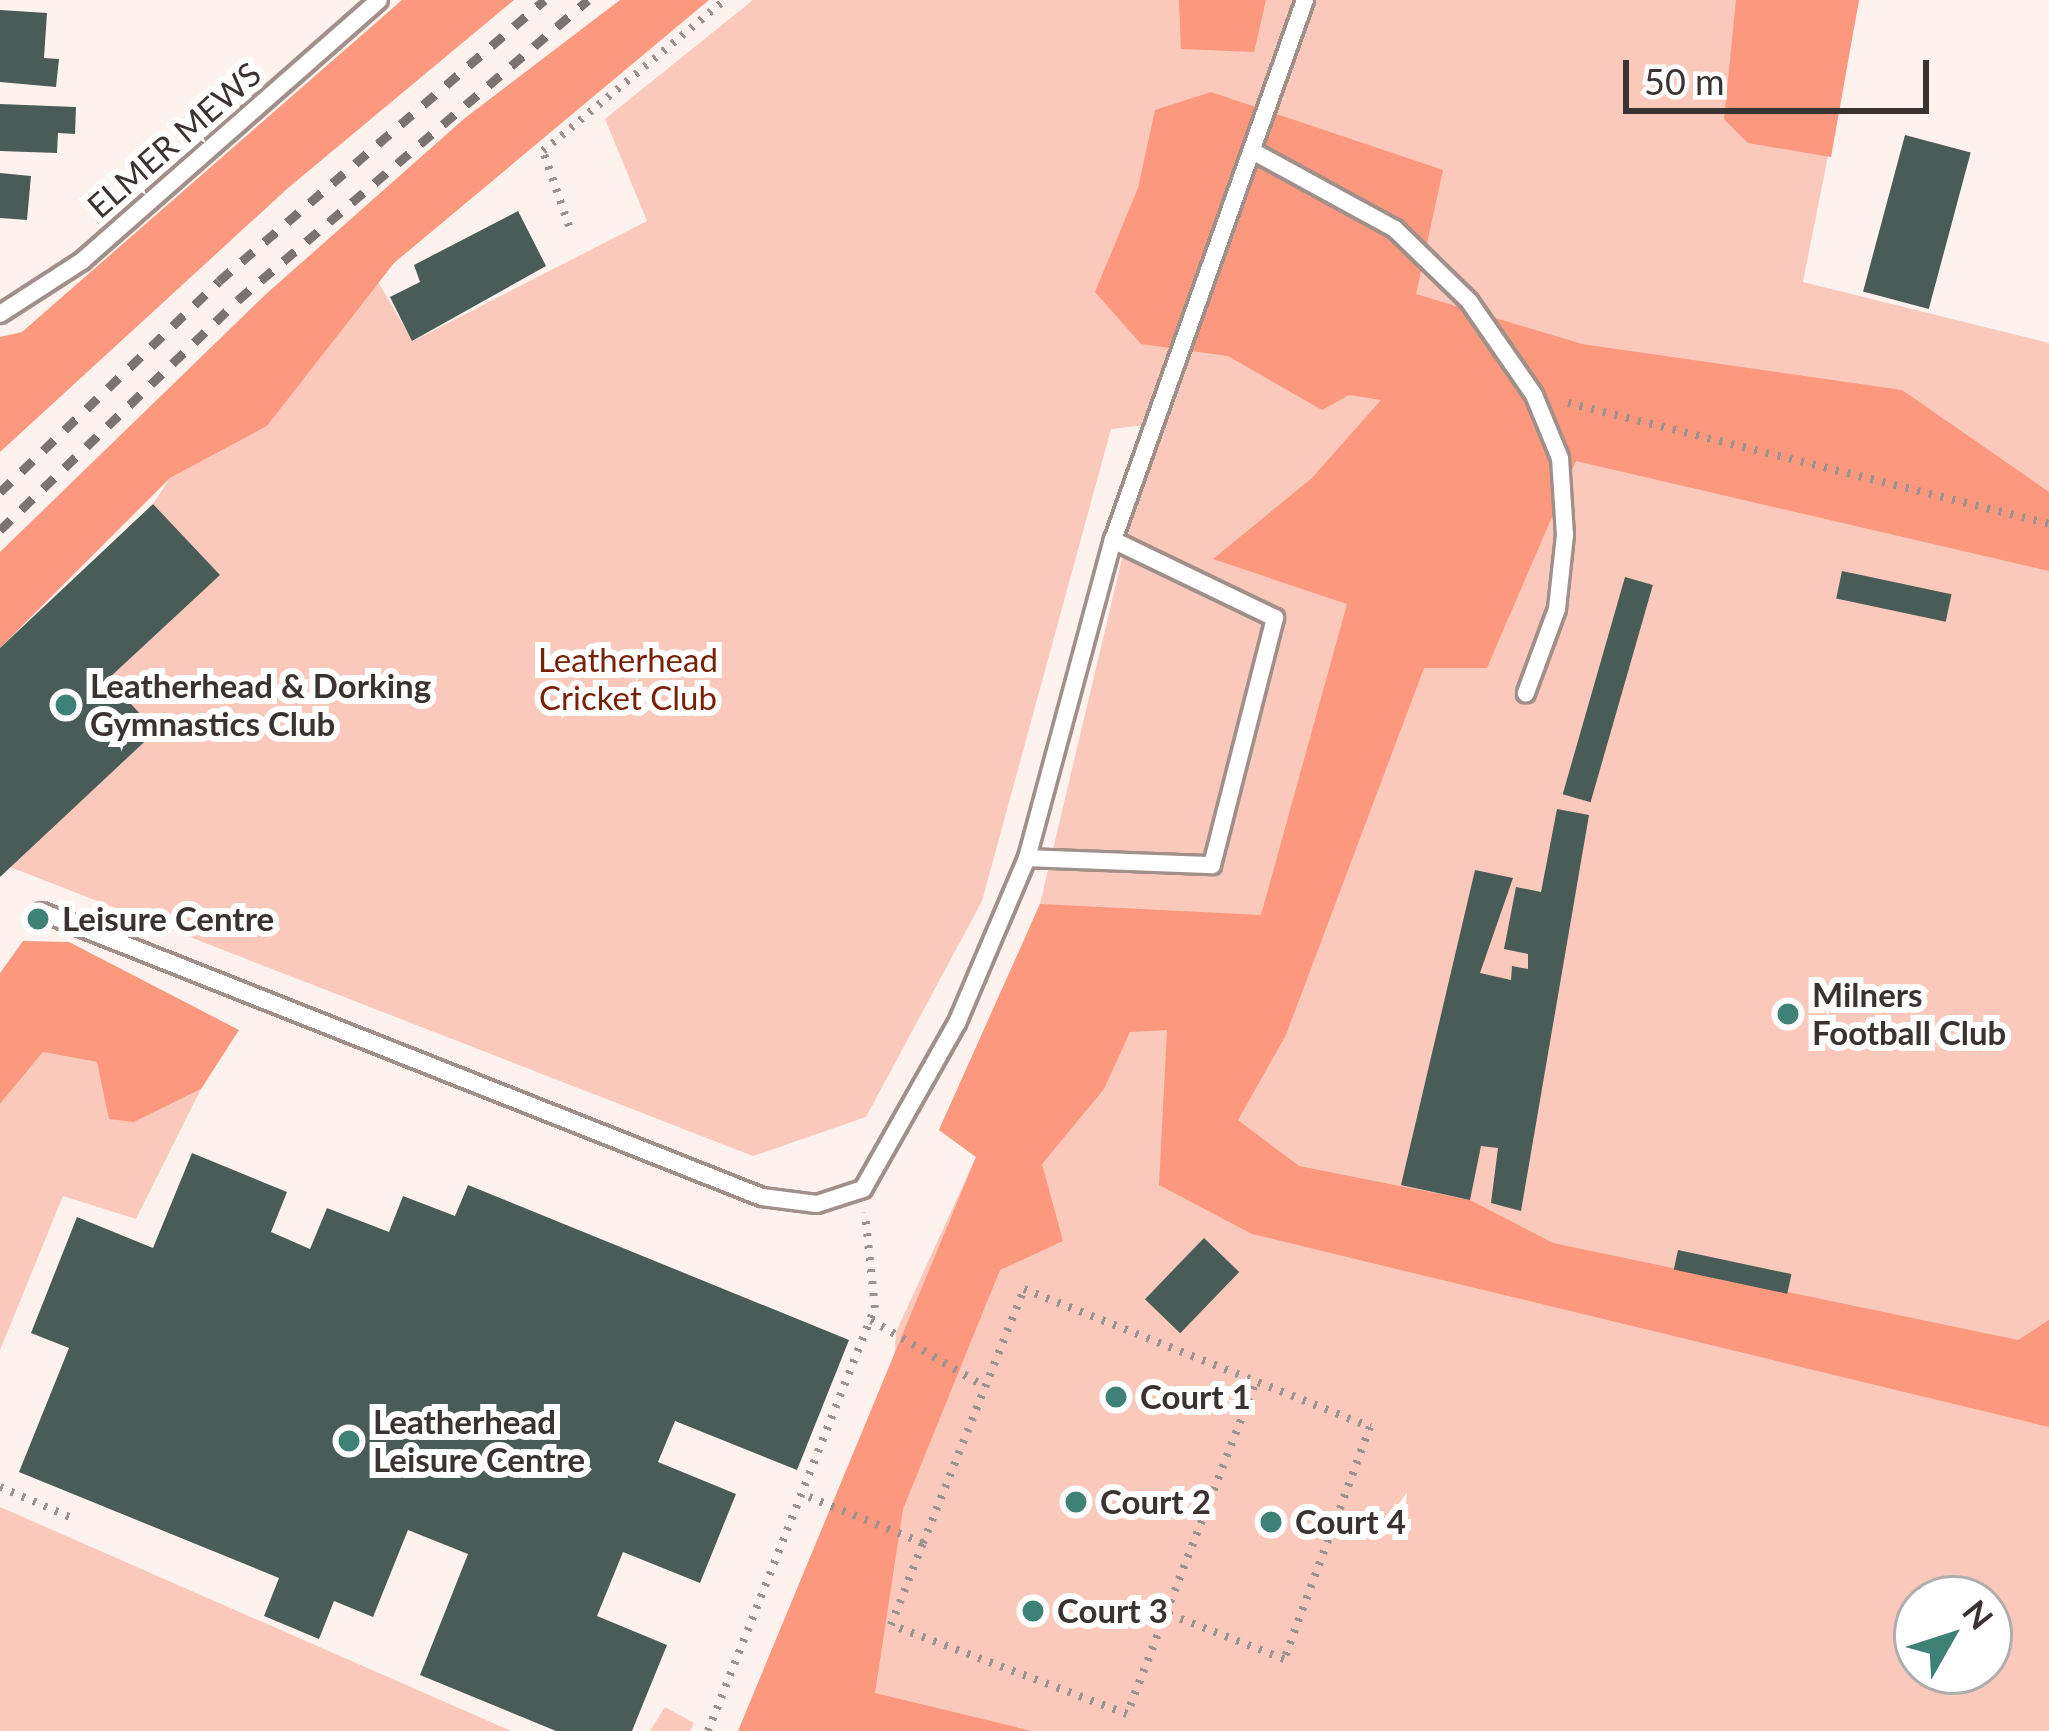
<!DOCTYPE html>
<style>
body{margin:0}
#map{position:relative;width:2049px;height:1731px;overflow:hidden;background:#fef2ef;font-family:Lato,sans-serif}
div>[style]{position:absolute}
.green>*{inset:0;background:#fbc9bb}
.forest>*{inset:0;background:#fc987d}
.building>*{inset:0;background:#4a5c58;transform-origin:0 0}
.path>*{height:8px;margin-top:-4px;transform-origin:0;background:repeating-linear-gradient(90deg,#9c9390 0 3px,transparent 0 12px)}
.roads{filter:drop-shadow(3px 0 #a18f8a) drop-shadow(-3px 0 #a18f8a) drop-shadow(0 3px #a18f8a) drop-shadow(0 -3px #a18f8a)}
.lane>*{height:16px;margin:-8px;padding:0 8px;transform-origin:8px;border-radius:8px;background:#fff}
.rail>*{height:9px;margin-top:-4.5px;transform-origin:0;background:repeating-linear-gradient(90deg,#7c7371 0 15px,transparent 0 30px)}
.dots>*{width:33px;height:33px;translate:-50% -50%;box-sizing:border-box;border:6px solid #fff;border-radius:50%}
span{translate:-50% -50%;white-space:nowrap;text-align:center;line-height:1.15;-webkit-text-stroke:12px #fff;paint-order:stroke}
.street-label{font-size:33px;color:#3a3331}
.park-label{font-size:33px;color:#782106}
.poi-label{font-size:33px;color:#3a3331;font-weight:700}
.left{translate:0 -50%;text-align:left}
.north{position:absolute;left:1893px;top:1575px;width:120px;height:120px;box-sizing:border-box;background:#fff;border:3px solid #b0adad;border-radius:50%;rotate:51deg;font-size:33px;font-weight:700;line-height:48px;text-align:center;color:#3a3331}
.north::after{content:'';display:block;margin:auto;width:42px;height:54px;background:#3e8277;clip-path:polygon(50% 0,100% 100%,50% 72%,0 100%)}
.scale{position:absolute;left:1623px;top:60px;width:306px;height:54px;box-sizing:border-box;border:6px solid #3a3331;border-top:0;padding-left:15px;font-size:36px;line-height:42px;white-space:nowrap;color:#3a3331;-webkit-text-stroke:9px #fff;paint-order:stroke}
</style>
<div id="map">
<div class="green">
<i style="clip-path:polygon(evenodd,753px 0,1859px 0,1803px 282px,2049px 343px,2049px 1731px,1032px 1731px,874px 1694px,896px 1332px,976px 1157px,939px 1130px,1040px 904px,1154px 424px,1111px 429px,982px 901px,866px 1117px,753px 1156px,10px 867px,156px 731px,108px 679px,219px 575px,153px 504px,170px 478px,267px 426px,378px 282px,413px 341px,647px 221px,605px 119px,753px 0,1917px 1599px,1989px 1599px,1989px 1671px,1917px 1671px,1917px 1599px)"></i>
<i style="clip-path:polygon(43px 1052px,97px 1062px,134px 1122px,201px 1089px,136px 1219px,63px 1196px,0 1350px,0 1104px)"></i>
<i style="clip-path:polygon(0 1507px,511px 1731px,0 1731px)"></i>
<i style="clip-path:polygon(665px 1707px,694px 1723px,690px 1731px,650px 1731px)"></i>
</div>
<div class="forest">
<i style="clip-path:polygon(402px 0,514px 0,288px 188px,0 452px,0 337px,22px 332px)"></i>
<i style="clip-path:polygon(620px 0,709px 0,394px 263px,267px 426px,170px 478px,0 648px,0 552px,265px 295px,465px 118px)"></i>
<i style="clip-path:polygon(1179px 0,1266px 0,1254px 52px,1181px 49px)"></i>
<i style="clip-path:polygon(1736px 0,1859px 0,1831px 157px,1748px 143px,1724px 119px)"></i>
<i style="clip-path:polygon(1211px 92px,1443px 170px,1416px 294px,1582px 344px,1902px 390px,2049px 492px,2049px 571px,1576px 461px,1487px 668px,1424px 668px,1286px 1035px,1238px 1120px,1299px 1166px,1470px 1200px,1553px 1243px,2018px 1340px,2049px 1320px,2049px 1427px,1252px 1234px,1159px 1185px,1167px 1030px,1130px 1032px,1104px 1089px,1042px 1164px,1063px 1241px,1000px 1270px,903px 1509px,875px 1693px,1032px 1731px,738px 1731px,976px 1157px,939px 1130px,1040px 904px,1261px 915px,1347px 604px,1213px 559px,1312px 478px,1381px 400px,1349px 395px,1322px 410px,1228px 356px,1141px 344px,1095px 292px,1138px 188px,1155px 110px)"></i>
<i style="clip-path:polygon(23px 941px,69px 942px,239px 1030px,201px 1089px,134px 1122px,109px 1119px,97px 1062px,43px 1052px,0 1104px,0 973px)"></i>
</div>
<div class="building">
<i style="clip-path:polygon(0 10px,47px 13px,44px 58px,59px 59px,56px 87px,0 82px)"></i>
<i style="clip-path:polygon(0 104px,76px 107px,75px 134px,58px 133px,57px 153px,0 151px)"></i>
<i style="left:1905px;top:135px;width:68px;height:162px;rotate:15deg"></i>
<i style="clip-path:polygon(0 173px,31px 176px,27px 220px,0 218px)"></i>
<i style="clip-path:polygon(518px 211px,546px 266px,412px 341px,390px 297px,420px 282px,414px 265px)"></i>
<i style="clip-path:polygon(153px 504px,220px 575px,108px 679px,156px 731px,0 877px,0 648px)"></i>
<i style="left:1842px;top:571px;width:112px;height:28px;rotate:12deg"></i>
<i style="left:1625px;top:577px;width:29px;height:226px;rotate:16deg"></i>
<i style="clip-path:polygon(1557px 809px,1589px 815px,1521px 1211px,1491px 1203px,1498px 1148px,1481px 1146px,1470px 1200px,1401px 1185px,1475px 870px,1513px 878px,1480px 973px,1511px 980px,1512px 966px,1528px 969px,1528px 954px,1504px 949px,1516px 887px,1541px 892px)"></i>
<i style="clip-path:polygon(192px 1153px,287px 1192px,271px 1232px,310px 1249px,327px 1208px,389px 1232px,403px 1196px,455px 1216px,468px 1185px,849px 1340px,797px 1470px,675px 1421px,658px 1462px,736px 1494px,700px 1583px,623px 1552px,597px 1616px,667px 1645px,632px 1731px,556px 1731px,420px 1675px,468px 1554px,408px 1530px,373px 1617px,334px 1601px,319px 1639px,264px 1616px,279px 1578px,19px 1472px,69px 1348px,31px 1333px,77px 1217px,153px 1248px)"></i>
<i style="left:1204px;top:1238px;width:49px;height:85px;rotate:44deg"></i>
<i style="left:1678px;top:1250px;width:116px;height:20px;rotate:12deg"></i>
</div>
<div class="path">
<i style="left:569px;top:226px;width:79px;rotate:-109.1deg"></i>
<i style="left:543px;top:151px;width:236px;rotate:-39.7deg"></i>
<i style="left:1568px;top:403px;width:496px;rotate:14.1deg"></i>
<i style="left:871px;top:1320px;width:132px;rotate:30.4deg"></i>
<i style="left:0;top:1487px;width:78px;rotate:23.3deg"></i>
<i style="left:809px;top:1497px;width:123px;rotate:22deg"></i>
<i style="left:923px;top:1543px;width:273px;rotate:-68.3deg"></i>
<i style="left:1024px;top:1289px;width:373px;rotate:21.7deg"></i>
<i style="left:1370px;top:1427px;width:247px;rotate:110.3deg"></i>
<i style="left:1284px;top:1659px;width:127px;rotate:-158.7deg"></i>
<i style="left:1166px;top:1613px;width:108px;rotate:111.1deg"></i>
<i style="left:1127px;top:1714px;width:252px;rotate:-159.3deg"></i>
<i style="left:891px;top:1625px;width:93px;rotate:-68.7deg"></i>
<i style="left:1166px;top:1613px;width:249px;rotate:-68.8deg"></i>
<i style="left:708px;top:1731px;width:455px;rotate:-68.5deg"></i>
<i style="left:875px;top:1308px;width:96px;rotate:-96deg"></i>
</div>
<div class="roads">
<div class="lane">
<i style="left:1258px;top:154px;width:156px;rotate:28.7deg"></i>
<i style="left:1395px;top:229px;width:103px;rotate:44.2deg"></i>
<i style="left:1469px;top:301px;width:114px;rotate:55.3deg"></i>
<i style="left:1534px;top:395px;width:68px;rotate:67.6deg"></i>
<i style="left:1560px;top:458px;width:77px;rotate:86.3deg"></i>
<i style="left:1565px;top:535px;width:74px;rotate:96.2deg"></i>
<i style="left:1557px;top:609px;width:90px;rotate:110.3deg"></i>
<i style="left:0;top:314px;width:98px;rotate:-32.9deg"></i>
<i style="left:82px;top:261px;width:395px;rotate:-41.3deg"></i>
<i style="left:1027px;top:858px;width:185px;rotate:2.2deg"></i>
<i style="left:1212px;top:865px;width:255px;rotate:-75.7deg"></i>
<i style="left:1275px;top:618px;width:180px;rotate:-154.3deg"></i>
<i style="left:42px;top:912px;width:774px;rotate:21.6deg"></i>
<i style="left:762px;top:1197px;width:55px;rotate:7.3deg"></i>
<i style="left:817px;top:1204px;width:48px;rotate:-18.1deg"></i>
<i style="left:863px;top:1189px;width:191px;rotate:-60.5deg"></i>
<i style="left:957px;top:1023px;width:179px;rotate:-67deg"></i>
<i style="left:1027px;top:858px;width:329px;rotate:-74.9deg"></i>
<i style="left:1113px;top:540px;width:573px;rotate:-70.43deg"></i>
</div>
</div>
<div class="rail">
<i style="left:0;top:492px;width:304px;rotate:-43.9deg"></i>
<i style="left:219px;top:281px;width:430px;rotate:-40.8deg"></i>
<i style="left:0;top:530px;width:331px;rotate:-44deg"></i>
<i style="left:238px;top:300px;width:461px;rotate:-40.6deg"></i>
</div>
<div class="dots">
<i style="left:66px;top:705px;background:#3e8277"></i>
<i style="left:38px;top:919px;background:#3e8277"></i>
<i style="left:1788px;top:1014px;background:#3e8277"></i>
<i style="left:1116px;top:1397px;background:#3e8277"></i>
<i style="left:349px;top:1441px;background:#3e8277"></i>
<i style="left:1076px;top:1502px;background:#3e8277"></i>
<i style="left:1271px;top:1522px;background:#3e8277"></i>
<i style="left:1033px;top:1611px;background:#3e8277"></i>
</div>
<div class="street-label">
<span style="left:174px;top:140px;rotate:-41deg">ELMER MEWS</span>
</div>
<div class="park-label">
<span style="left:628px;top:679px">Leatherhead<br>Cricket Club</span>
</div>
<div class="poi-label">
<span class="left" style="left:90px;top:705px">Leatherhead &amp; Dorking<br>Gymnastics Club</span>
<span class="left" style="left:62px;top:919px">Leisure Centre</span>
<span class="left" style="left:1812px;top:1014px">Milners<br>Football Club</span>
<span class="left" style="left:1140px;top:1397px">Court 1</span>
<span class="left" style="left:373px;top:1441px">Leatherhead<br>Leisure Centre</span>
<span class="left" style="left:1100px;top:1502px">Court 2</span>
<span class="left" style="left:1295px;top:1522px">Court 4</span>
<span class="left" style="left:1057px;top:1611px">Court 3</span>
</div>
<div class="north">N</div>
<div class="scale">50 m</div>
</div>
